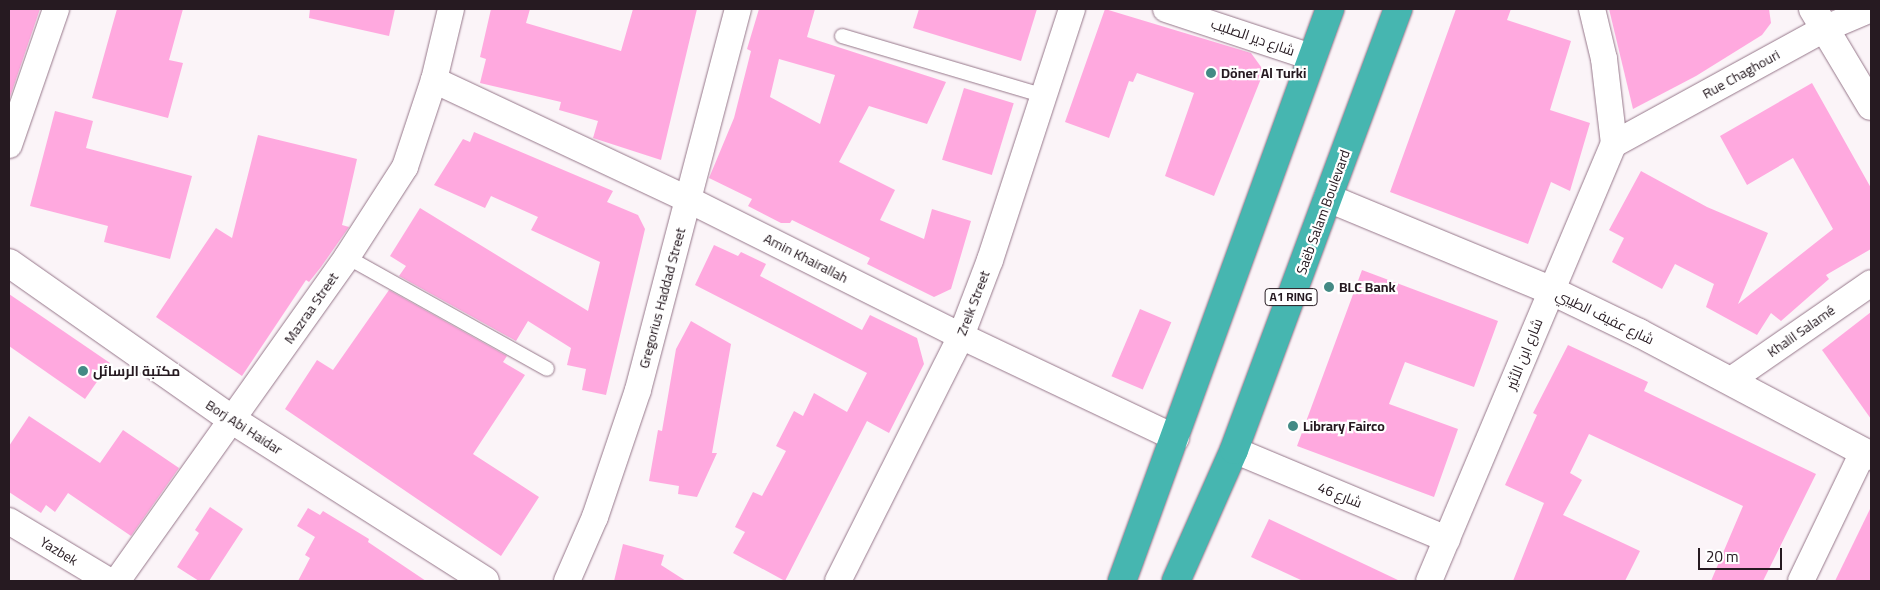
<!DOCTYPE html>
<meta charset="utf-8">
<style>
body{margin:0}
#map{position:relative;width:1880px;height:590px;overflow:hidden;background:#fbf4f8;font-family:Georgia,Cairo,serif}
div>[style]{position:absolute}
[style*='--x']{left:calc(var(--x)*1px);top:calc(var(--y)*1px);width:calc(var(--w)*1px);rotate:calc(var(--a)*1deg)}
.building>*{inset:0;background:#ffa9df;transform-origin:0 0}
.roads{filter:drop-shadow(0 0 1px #96778a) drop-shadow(0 0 1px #96778a)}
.service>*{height:14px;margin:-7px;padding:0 7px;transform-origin:7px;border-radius:7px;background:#fff}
.minor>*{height:26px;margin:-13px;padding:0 13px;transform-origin:13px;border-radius:13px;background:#fff}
.tertiary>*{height:28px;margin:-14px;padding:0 14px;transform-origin:14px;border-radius:14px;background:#fff}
.trunk>*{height:28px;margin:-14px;padding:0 14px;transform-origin:14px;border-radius:14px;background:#46b6b0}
.dots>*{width:14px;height:14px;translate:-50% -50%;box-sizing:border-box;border:2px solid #fff;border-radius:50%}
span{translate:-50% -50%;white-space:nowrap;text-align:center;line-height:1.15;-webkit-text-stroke:4.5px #fff;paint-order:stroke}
.shield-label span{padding:1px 4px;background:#fff;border:1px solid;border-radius:4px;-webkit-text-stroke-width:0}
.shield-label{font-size:12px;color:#261a21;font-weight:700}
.street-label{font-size:14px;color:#261a21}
.poi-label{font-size:14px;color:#261a21;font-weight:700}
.left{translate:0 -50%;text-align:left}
.frame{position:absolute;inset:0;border:10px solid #261a21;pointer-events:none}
.scale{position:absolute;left:1698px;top:548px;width:84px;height:22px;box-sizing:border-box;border:2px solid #261a21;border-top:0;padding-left:6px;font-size:15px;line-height:18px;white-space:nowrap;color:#261a21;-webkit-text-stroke:4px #fff;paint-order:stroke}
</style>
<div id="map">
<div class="building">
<div style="clip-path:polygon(9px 9px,40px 9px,9px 100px)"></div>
<div style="clip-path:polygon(117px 9px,183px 9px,169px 60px,183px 63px,168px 118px,92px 98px)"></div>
<div style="clip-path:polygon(310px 9px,395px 9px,389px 36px,309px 18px)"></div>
<div style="clip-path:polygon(491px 9px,530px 9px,526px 23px,621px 51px,633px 9px,697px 9px,661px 160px,593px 138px,598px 121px,559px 110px,561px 102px,480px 83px,486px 59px,480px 57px)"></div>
<div style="clip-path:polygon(evenodd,759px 9px,815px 9px,807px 37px,946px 82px,927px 124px,869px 106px,839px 162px,895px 190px,880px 220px,924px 239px,932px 209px,971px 221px,951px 289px,934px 297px,867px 264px,870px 258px,792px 220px,790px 223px,781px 223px,748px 206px,752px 199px,709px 178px,734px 118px,751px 51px,747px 49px,759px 9px,779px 59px,835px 75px,820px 124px,770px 97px,779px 59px)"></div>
<div style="clip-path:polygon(919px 9px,1037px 9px,1021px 61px,913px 28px)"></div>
<div style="clip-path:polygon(1105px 9px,1251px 53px,1264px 71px,1214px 196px,1165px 176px,1194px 93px,1137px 73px,1133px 82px,1129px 81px,1109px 138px,1065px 122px)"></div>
<div style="clip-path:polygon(1456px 9px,1511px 9px,1507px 20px,1571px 41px,1550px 110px,1590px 123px,1570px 191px,1551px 182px,1528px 244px,1390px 192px)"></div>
<div style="clip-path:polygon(1609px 9px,1769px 9px,1771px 23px,1762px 35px,1696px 76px,1633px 109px)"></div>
<div style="clip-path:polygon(1812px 83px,1871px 188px,1871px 249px,1826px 275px,1829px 279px,1781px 321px,1771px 313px,1757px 335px,1706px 307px,1714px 284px,1675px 264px,1662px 289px,1612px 262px,1624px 238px,1609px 230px,1641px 171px,1707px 207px,1768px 233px,1738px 304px,1833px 229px,1793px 158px,1747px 185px,1720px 136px)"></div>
<div style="left:964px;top:88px;width:52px;height:75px;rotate:17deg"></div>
<div style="clip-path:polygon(55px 111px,93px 121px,86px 148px,192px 176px,170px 259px,104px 242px,108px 226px,30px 206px)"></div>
<div style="clip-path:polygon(474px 132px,613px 191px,607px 202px,638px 215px,645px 229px,606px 395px,582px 390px,586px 369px,567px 365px,571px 348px,528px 321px,516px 341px,399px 276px,406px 266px,390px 256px,420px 208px,588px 311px,600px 262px,531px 230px,538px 217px,491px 196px,485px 208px,434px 185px,463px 139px,470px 142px)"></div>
<div style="clip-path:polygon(258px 135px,357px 159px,342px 225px,349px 227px,321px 267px,309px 282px,306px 280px,242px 376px,156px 317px,216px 228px,232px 238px)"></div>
<div style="clip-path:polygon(714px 245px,738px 256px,741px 252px,766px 264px,760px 276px,862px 330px,870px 315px,917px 338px,924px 364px,889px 433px,867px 421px,785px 581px,733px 553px,745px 532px,735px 527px,753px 492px,762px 496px,786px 451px,776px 446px,794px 411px,803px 416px,814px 393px,847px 412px,867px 373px,695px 285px)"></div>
<div style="clip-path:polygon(1362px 270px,1498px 321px,1474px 387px,1405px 362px,1389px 404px,1458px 429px,1434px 497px,1297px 446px)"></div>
<div style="clip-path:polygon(389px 290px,507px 356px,503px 362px,525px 375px,473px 454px,539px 497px,501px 556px,285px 409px,317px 360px,333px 370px)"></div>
<div style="clip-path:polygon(9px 294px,110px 363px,85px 399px,9px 346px)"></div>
<div style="left:1140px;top:309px;width:34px;height:73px;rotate:23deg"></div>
<div style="clip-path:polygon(1871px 312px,1871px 419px,1822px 350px)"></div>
<div style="clip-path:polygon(691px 321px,731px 344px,712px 453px,717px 453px,697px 497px,678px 494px,679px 486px,649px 481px,658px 430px,662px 431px,676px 349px)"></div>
<div style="clip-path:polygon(1568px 345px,1648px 382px,1644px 391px,1816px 474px,1763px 581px,1711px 581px,1743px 506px,1589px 434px,1570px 473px,1582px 480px,1563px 515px,1640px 551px,1625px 581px,1513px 581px,1544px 503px,1505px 485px,1537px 415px,1533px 413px)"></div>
<div style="clip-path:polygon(29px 416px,100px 463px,123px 430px,179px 468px,131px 536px,68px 493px,55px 512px,46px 505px,41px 513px,9px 492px,9px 446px)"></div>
<div style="clip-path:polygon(210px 507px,243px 529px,209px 581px,199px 581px,177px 567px,199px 533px,195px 530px)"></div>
<div style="clip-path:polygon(1871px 507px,1871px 581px,1835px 581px)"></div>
<div style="clip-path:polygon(308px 508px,320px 515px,323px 511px,369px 539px,368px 542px,426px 581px,298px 581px,310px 558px,305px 555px,315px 537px,297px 526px)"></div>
<div style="clip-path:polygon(1269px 519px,1400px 581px,1303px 581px,1251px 557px)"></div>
<div style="clip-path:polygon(623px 544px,664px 555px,661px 565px,686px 581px,614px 581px)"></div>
</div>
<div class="roads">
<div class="service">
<div style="--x:842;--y:36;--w:208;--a:16.5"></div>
<div style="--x:347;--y:257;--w:229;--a:29.2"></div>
</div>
<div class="minor">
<div style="--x:1166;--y:9;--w:153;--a:18.3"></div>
<div style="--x:434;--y:80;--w:282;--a:25.2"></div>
<div style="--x:689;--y:200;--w:304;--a:26.6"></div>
<div style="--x:961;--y:336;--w:238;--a:25.4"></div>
<div style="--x:1614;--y:144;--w:239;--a:-28.7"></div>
<div style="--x:1824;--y:29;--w:51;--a:-23.1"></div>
<div style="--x:9;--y:145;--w:144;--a:-70.9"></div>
<div style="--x:1731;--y:380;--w:170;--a:-34.7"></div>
<div style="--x:1234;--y:450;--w:231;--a:22.7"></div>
<div style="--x:9;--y:521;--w:117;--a:31"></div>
<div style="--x:117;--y:581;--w:397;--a:-54.6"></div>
<div style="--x:347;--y:257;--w:107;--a:-57.2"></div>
<div style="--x:405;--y:167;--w:92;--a:-71.6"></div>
<div style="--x:434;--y:80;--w:73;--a:-76.5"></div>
<div style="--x:567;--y:581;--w:70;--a:-66.4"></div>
<div style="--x:595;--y:517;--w:134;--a:-71.3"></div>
<div style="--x:638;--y:390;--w:394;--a:-75.3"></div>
<div style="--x:838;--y:581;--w:274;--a:-63.3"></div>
<div style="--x:961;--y:336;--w:81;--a:-69.1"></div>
<div style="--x:990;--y:260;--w:264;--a:-71.9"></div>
<div style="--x:1429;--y:581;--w:475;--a:-67.1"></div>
<div style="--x:1614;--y:144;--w:86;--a:-96.7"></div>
<div style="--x:1604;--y:59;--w:51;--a:-103.5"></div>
<div style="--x:1801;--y:581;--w:143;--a:-64.3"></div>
</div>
<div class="tertiary">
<div style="--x:1813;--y:9;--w:113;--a:59.1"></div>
<div style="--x:1328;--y:198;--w:240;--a:22.5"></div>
<div style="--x:1550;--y:290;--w:99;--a:25.8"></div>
<div style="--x:1639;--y:333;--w:263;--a:27.9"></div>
<div style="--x:9;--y:263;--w:271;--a:35.1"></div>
<div style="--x:231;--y:419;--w:301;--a:32.5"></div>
</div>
<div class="trunk">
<div style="--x:1122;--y:581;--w:609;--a:-70.02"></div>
<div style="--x:1176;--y:581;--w:143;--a:-66.1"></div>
<div style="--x:1234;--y:450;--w:471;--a:-69.6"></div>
</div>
</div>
<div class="dots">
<div style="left:1211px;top:73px;background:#438a85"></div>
<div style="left:1329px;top:287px;background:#438a85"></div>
<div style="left:83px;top:371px;background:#438a85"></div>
<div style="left:1293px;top:426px;background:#438a85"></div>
</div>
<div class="shield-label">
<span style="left:1291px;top:297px">A1 RING</span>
</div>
<div class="street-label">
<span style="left:1253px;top:37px;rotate:19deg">شارع دير الصليب</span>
<span style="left:1741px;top:74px;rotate:-29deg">Rue Chaghouri</span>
<span style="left:1323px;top:212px;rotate:-70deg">Saëb Salam Boulevard</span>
<span style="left:806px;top:258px;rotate:27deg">Amin Khairallah</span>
<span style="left:662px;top:298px;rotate:-75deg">Gregorius Haddad Street</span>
<span style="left:973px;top:303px;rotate:-69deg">Zreik Street</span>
<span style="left:311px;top:308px;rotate:-55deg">Mazraa Street</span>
<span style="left:1605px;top:317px;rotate:26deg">شارع عفيف الطيبي</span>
<span style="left:1801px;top:331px;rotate:-35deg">Khalil Salamé</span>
<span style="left:1524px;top:354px;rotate:-68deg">شارع ابن الأثير</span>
<span style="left:244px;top:427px;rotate:33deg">Borj Abi Haidar</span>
<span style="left:1340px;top:495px;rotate:22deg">شارع 46</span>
<span style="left:59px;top:551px;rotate:31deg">Yazbek</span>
</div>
<div class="poi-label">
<span class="left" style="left:1221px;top:73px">Döner Al Turki</span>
<span class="left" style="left:1339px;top:287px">BLC Bank</span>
<span class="left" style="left:93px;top:371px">مكتبة الرسائل</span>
<span class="left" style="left:1303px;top:426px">Library Fairco</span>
</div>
<div class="frame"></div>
<div class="scale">20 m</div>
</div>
